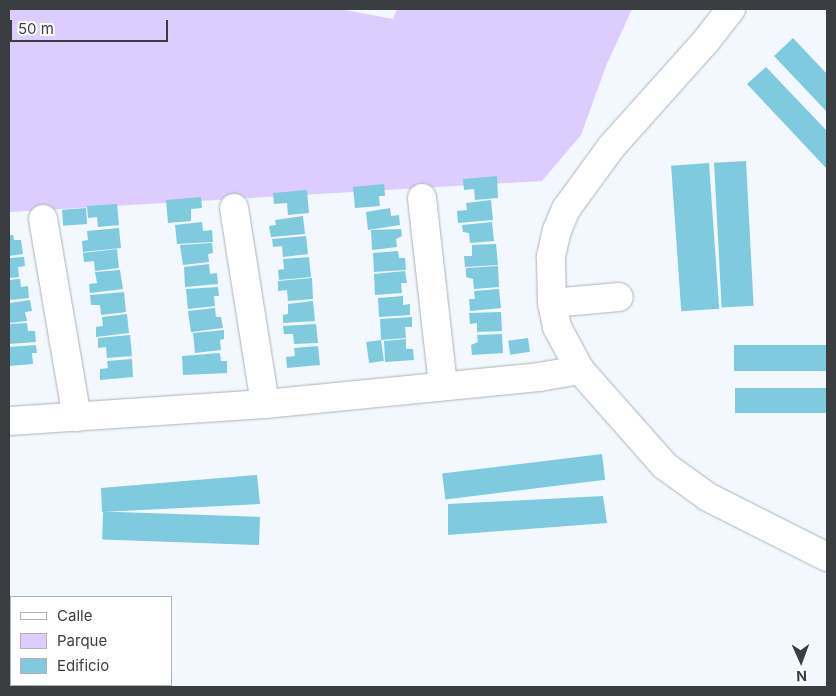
<!DOCTYPE html>
<style>
body{margin:0}
#map{position:relative;width:836px;height:696px;overflow:hidden;background:#f2f8fd;font-family:Inter,sans-serif}
div>[style]{position:absolute}
[style*='--x']{left:calc(var(--x)*1px);top:calc(var(--y)*1px);width:calc(var(--w)*1px);rotate:calc(var(--a)*1deg)}
.green>*{inset:0;background:#ddccfe}
.building>*{inset:0;background:#7fcade;transform-origin:0 0}
.roads{filter:drop-shadow(0 0 1px #aab3bb) drop-shadow(0 0 1px #aab3bb)}
.minor>*{height:28px;margin:-14px;padding:0 14px;transform-origin:14px;border-radius:14px;background:#fff}
span{translate:-50% -50%;white-space:nowrap;text-align:center;line-height:1.15;-webkit-text-stroke:4px #fff;paint-order:stroke}
.frame{position:absolute;inset:0;border:10px solid #3a3e41;pointer-events:none}
.legend{position:absolute;left:10px;top:596px;width:162px;height:90px;box-sizing:border-box;background:#fff;border:1px solid #b0b2b3;margin:0;padding:6px 9px;list-style:none;font-size:15px;color:#3a3e41}
.legend li{display:flex;align-items:center;gap:10px;height:25px}
.legend b{width:25px;border:1px solid #b0b2b3}
.north{position:absolute;left:776px;top:636px;width:50px;height:50px;-webkit-text-stroke:4px #fff;paint-order:stroke;rotate:178deg;font-size:14px;font-weight:700;line-height:20px;text-align:center;color:#3a3e41}
.north::after{content:'';display:block;margin:auto;width:18px;height:22px;background:#3a3e41;clip-path:polygon(50% 0,100% 100%,50% 72%,0 100%)}
.scale{position:absolute;left:10px;top:20px;width:158px;height:22px;box-sizing:border-box;border:2px solid #3a3e41;border-top:0;padding-left:6px;font-size:15px;line-height:18px;white-space:nowrap;color:#3a3e41;-webkit-text-stroke:4px #fff;paint-order:stroke}
</style>
<div id="map">
<div class="green">
<div style="clip-path:polygon(9px 9px,340px 9px,393px 19px,397px 9px,632px 9px,606px 66px,581px 135px,542px 181px,9px 212px)"></div>
</div>
<div class="building">
<div style="clip-path:polygon(793px 38px,827px 74px,827px 112px,774px 56px)"></div>
<div style="clip-path:polygon(766px 67px,827px 131px,827px 169px,747px 84px)"></div>
<div style="left:746px;top:161px;width:145px;height:32px;rotate:87deg"></div>
<div style="left:709px;top:163px;width:146px;height:38px;rotate:86deg"></div>
<div style="clip-path:polygon(497px 176px,498px 198px,475px 200px,474px 189px,464px 190px,463px 179px)"></div>
<div style="clip-path:polygon(384px 184px,385px 196px,379px 196px,380px 206px,355px 208px,353px 187px)"></div>
<div style="clip-path:polygon(307px 190px,309px 213px,288px 215px,287px 203px,274px 204px,273px 193px)"></div>
<div style="clip-path:polygon(201px 197px,202px 208px,191px 209px,191px 221px,168px 223px,166px 200px)"></div>
<div style="clip-path:polygon(491px 200px,493px 220px,458px 223px,457px 211px,467px 210px,466px 203px)"></div>
<div style="clip-path:polygon(117px 204px,119px 225px,98px 227px,97px 217px,88px 218px,87px 206px)"></div>
<div style="left:86px;top:208px;width:16px;height:24px;rotate:86deg"></div>
<div style="clip-path:polygon(390px 208px,391px 216px,399px 215px,400px 225px,368px 230px,366px 212px)"></div>
<div style="clip-path:polygon(303px 216px,305px 234px,271px 237px,269px 226px,276px 225px,275px 220px)"></div>
<div style="clip-path:polygon(202px 222px,203px 231px,212px 230px,213px 242px,177px 244px,175px 225px)"></div>
<div style="clip-path:polygon(492px 222px,494px 241px,470px 243px,469px 233px,463px 232px,462px 225px)"></div>
<div style="clip-path:polygon(119px 228px,121px 248px,83px 252px,82px 241px,88px 240px,87px 231px)"></div>
<div style="clip-path:polygon(401px 229px,402px 236px,396px 239px,397px 247px,372px 250px,371px 230px)"></div>
<div style="clip-path:polygon(9px 235px,13px 235px,14px 240px,21px 240px,23px 254px,9px 256px)"></div>
<div style="clip-path:polygon(306px 236px,308px 254px,283px 257px,282px 246px,273px 247px,272px 239px)"></div>
<div style="clip-path:polygon(212px 243px,213px 253px,208px 254px,209px 262px,183px 265px,180px 245px)"></div>
<div style="clip-path:polygon(496px 244px,498px 265px,465px 267px,464px 256px,472px 256px,472px 245px)"></div>
<div style="clip-path:polygon(117px 249px,119px 268px,95px 271px,94px 261px,84px 262px,83px 253px)"></div>
<div style="clip-path:polygon(398px 251px,399px 258px,405px 258px,406px 270px,374px 272px,373px 253px)"></div>
<div style="clip-path:polygon(24px 257px,25px 266px,18px 267px,19px 277px,9px 278px,9px 258px)"></div>
<div style="clip-path:polygon(309px 257px,311px 277px,279px 280px,278px 270px,284px 269px,283px 259px)"></div>
<div style="clip-path:polygon(209px 264px,210px 274px,217px 273px,218px 284px,185px 287px,184px 267px)"></div>
<div style="clip-path:polygon(498px 266px,499px 287px,474px 289px,473px 279px,466px 277px,466px 268px)"></div>
<div style="clip-path:polygon(120px 270px,123px 289px,90px 293px,89px 284px,97px 283px,95px 272px)"></div>
<div style="clip-path:polygon(405px 271px,407px 283px,401px 283px,402px 293px,375px 295px,374px 274px)"></div>
<div style="clip-path:polygon(312px 278px,313px 299px,288px 301px,287px 290px,278px 291px,278px 281px)"></div>
<div style="clip-path:polygon(20px 279px,21px 287px,28px 286px,29px 298px,9px 300px,9px 280px)"></div>
<div style="clip-path:polygon(218px 287px,219px 296px,214px 296px,215px 306px,188px 309px,186px 289px)"></div>
<div style="clip-path:polygon(499px 289px,501px 308px,470px 311px,469px 299px,475px 299px,474px 291px)"></div>
<div style="clip-path:polygon(124px 292px,126px 312px,101px 315px,100px 305px,91px 305px,90px 295px)"></div>
<div style="clip-path:polygon(403px 296px,403px 305px,410px 304px,410px 315px,379px 317px,378px 298px)"></div>
<div style="clip-path:polygon(30px 300px,32px 311px,25px 312px,27px 321px,9px 323px,9px 303px)"></div>
<div style="clip-path:polygon(313px 301px,315px 321px,283px 323px,283px 315px,288px 314px,288px 304px)"></div>
<div style="clip-path:polygon(215px 308px,216px 317px,221px 317px,223px 328px,191px 332px,188px 311px)"></div>
<div style="clip-path:polygon(501px 312px,502px 331px,477px 332px,477px 323px,470px 324px,469px 313px)"></div>
<div style="clip-path:polygon(127px 314px,129px 333px,96px 337px,96px 327px,103px 326px,102px 317px)"></div>
<div style="clip-path:polygon(412px 317px,412px 327px,405px 327px,406px 338px,381px 340px,380px 319px)"></div>
<div style="clip-path:polygon(27px 323px,28px 331px,35px 331px,36px 342px,9px 344px,9px 324px)"></div>
<div style="clip-path:polygon(316px 324px,318px 343px,294px 344px,293px 334px,284px 334px,283px 326px)"></div>
<div style="clip-path:polygon(224px 330px,224px 339px,220px 340px,221px 350px,195px 353px,193px 333px)"></div>
<div style="clip-path:polygon(502px 334px,503px 353px,472px 355px,471px 345px,478px 342px,477px 335px)"></div>
<div style="clip-path:polygon(130px 335px,132px 356px,107px 358px,106px 347px,98px 348px,98px 338px)"></div>
<div style="left:528px;top:338px;width:14px;height:20px;rotate:82deg"></div>
<div style="clip-path:polygon(406px 339px,406px 349px,413px 349px,414px 360px,385px 362px,384px 341px)"></div>
<div style="left:381px;top:340px;width:21px;height:15px;rotate:82deg"></div>
<div style="clip-path:polygon(36px 345px,37px 353px,32px 353px,33px 364px,9px 366px,9px 347px)"></div>
<div style="left:827px;top:345px;width:26px;height:93px;rotate:90deg"></div>
<div style="clip-path:polygon(318px 346px,320px 365px,287px 368px,286px 357px,295px 356px,294px 348px)"></div>
<div style="clip-path:polygon(220px 353px,221px 361px,227px 361px,227px 373px,183px 375px,182px 356px)"></div>
<div style="clip-path:polygon(132px 359px,133px 377px,100px 380px,100px 369px,108px 368px,107px 361px)"></div>
<div style="left:827px;top:388px;width:25px;height:92px;rotate:90deg"></div>
<div style="left:602px;top:454px;width:26px;height:161px;rotate:83deg"></div>
<div style="clip-path:polygon(257px 475px,260px 504px,102px 512px,101px 488px)"></div>
<div style="clip-path:polygon(603px 496px,607px 523px,448px 535px,448px 504px)"></div>
<div style="left:260px;top:517px;width:28px;height:157px;rotate:92deg"></div>
</div>
<div class="roads">
<div class="minor">
<div style="--x:731;--y:9;--w:41;--a:128"></div>
<div style="--x:706;--y:41;--w:141;--a:131.8"></div>
<div style="--x:612;--y:146;--w:78;--a:126.1"></div>
<div style="--x:566;--y:209;--w:23;--a:113"></div>
<div style="--x:557;--y:230;--w:28;--a:103"></div>
<div style="--x:551;--y:257;--w:46;--a:88.8"></div>
<div style="--x:552;--y:303;--w:25;--a:78"></div>
<div style="--x:557;--y:327;--w:49;--a:61.9"></div>
<div style="--x:580;--y:370;--w:128;--a:48.5"></div>
<div style="--x:665;--y:466;--w:53;--a:35.8"></div>
<div style="--x:708;--y:497;--w:133;--a:26.8"></div>
<div style="--x:422;--y:198;--w:189;--a:83.6"></div>
<div style="--x:234;--y:208;--w:198;--a:81"></div>
<div style="--x:43;--y:219;--w:201;--a:80.3"></div>
<div style="--x:552;--y:303;--w:67;--a:-5.1"></div>
<div style="--x:9;--y:421;--w:257;--a:-3.8"></div>
<div style="--x:265;--y:404;--w:275;--a:-5.6"></div>
<div style="--x:539;--y:377;--w:42;--a:-9.7"></div>
</div>
</div>
<div class="frame"></div>
<ul class="legend">
<li><b style="height:6px;background:#fff"></b>Calle</li>
<li><b style="height:14px;background:#ddccfe"></b>Parque</li>
<li><b style="height:14px;background:#7fcade"></b>Edificio</li>
</ul>
<div class="north">N</div>
<div class="scale">50 m</div>
</div>
